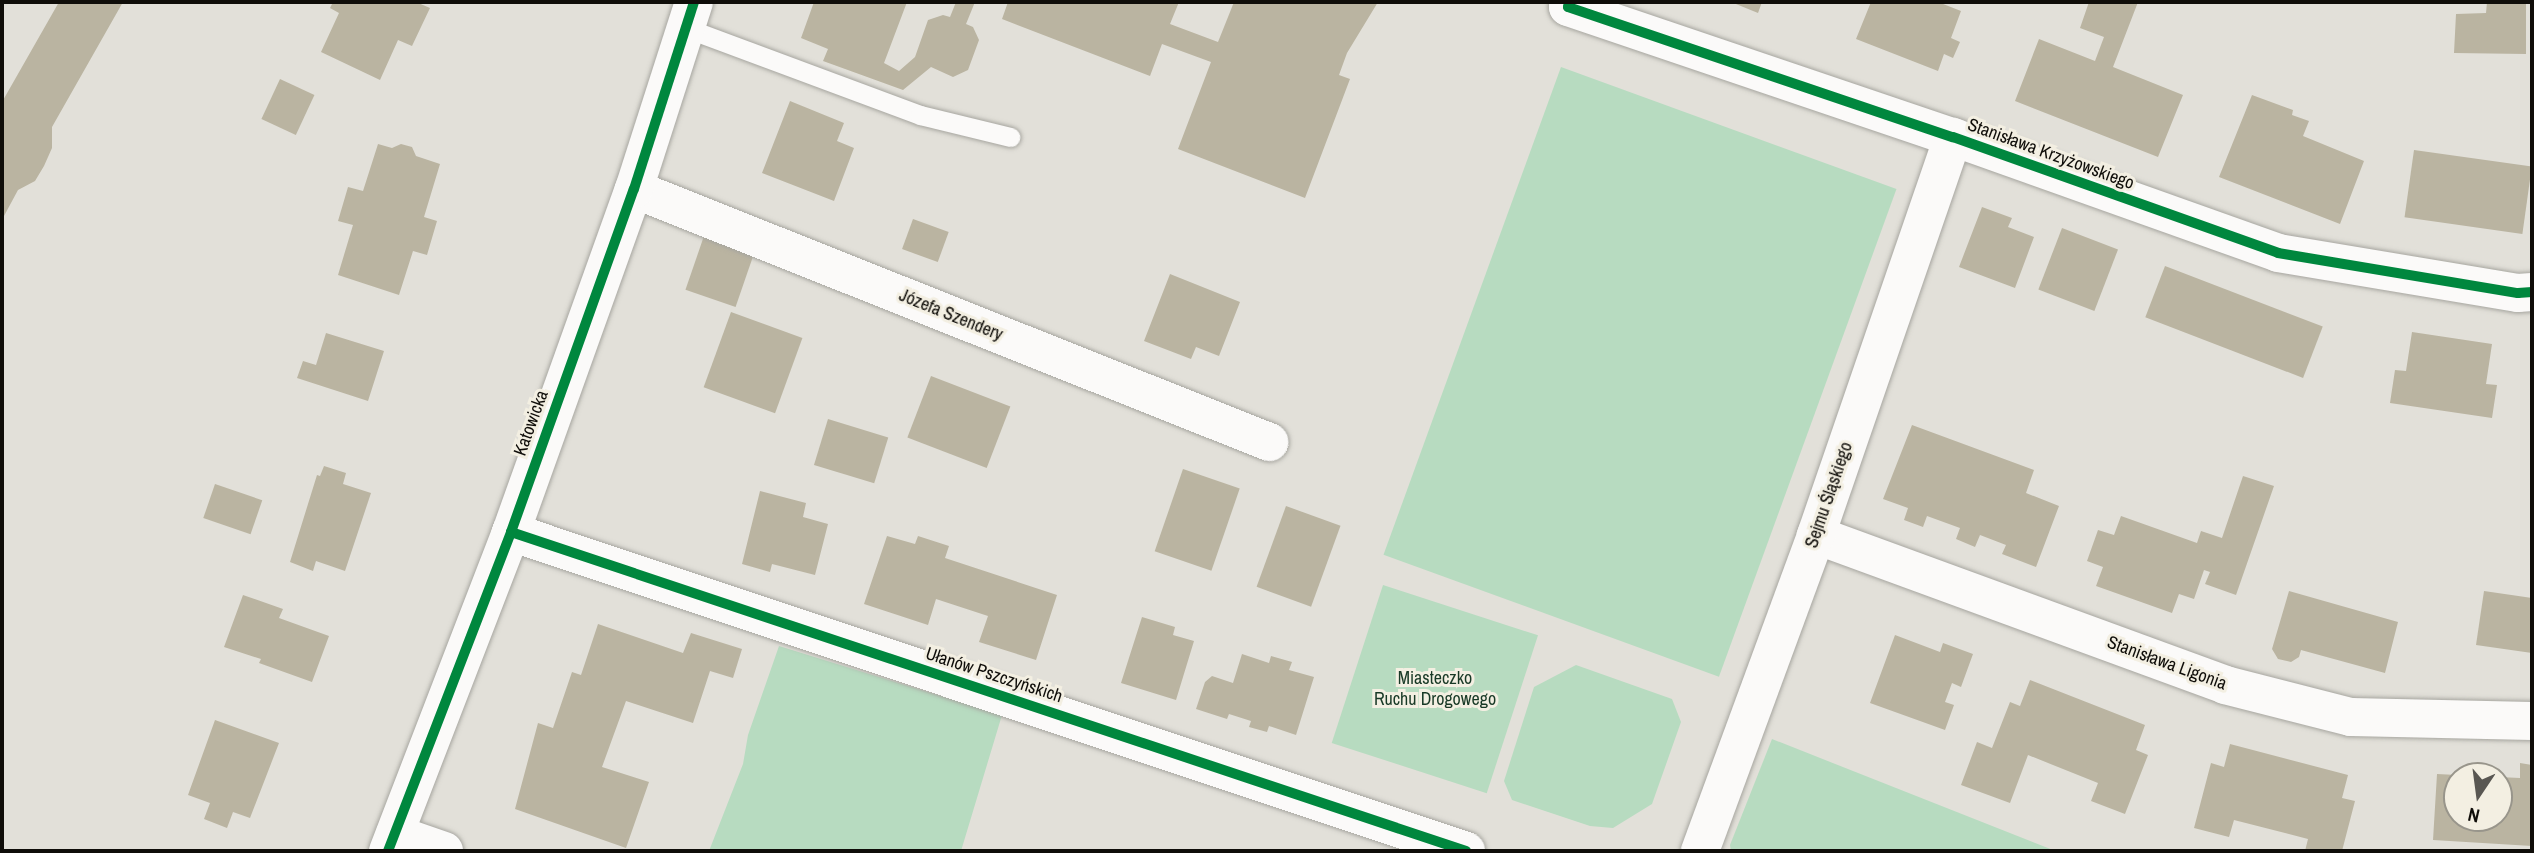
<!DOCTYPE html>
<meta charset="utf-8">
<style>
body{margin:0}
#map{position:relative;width:2534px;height:853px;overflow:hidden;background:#e2e0d9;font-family:"Archivo Narrow",sans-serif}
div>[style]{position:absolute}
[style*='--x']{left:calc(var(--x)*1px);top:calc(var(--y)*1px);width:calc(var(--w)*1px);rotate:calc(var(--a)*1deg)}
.green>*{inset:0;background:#b7dbc0;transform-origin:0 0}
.building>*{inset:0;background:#bab4a1;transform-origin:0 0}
.roads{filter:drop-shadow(0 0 2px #a7a6a0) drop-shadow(0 0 2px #a7a6a0)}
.service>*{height:19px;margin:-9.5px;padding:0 9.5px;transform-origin:9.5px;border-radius:9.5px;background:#fbfaf9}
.minor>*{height:38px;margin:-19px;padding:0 19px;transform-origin:19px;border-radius:19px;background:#fbfaf9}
.tertiary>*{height:38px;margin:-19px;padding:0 19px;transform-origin:19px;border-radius:19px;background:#fbfaf9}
.cycleway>*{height:10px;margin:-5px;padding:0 5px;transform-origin:5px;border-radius:5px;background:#00873e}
span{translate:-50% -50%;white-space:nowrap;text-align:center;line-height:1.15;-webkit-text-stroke:6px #f3efe2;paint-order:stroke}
.street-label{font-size:18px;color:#0f0d09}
.park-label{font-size:18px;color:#183926}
.frame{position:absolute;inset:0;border:4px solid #0f0d09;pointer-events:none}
.north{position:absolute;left:2443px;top:762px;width:70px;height:70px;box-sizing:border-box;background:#f3efe2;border:2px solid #98958b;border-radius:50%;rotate:193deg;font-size:19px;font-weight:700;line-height:28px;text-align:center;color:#0f0d09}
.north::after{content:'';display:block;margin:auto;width:24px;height:32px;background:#595752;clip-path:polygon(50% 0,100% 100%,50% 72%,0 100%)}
</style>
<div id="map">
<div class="green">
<div style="left:1561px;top:67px;width:357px;height:519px;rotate:20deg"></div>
<div style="left:1383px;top:585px;width:163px;height:166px;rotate:18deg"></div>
<div style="clip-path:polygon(779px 646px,1002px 715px,961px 851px,709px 851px,743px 764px,748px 735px)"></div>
<div style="clip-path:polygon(1576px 665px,1672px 699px,1681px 722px,1652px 804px,1613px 828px,1590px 826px,1512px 800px,1504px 781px,1534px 687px)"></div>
<div style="clip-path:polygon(1772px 739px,2053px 850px,2053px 851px,1731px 851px,1730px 845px)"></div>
</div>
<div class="building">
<div style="clip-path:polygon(59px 2px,123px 2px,52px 127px,52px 148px,44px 166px,35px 181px,18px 190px,4px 216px,2px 102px)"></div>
<div style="clip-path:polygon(333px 2px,416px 2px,430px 8px,412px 46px,398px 40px,380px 80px,321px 52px,339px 13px,330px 8px)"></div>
<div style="clip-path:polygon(814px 2px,907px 2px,884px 63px,899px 71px,915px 57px,928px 20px,943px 15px,950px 17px,956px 2px,975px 2px,966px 24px,973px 27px,979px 40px,968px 70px,953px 77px,931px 67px,903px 90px,823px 61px,828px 49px,801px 38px)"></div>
<div style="clip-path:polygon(1008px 2px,1179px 2px,1170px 24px,1218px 42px,1234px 2px,1378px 2px,1347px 53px,1339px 75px,1350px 79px,1305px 198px,1178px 149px,1211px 62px,1162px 44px,1150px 76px,1002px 19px)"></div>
<div style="clip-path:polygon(1731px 2px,1762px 2px,1758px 13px)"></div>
<div style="clip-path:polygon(1871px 2px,1938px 2px,1961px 11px,1951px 38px,1960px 42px,1953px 58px,1944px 54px,1938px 71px,1856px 39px)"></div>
<div style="clip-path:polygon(2089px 2px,2138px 2px,2113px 67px,2183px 95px,2158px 157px,2015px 101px,2039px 39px,2095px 61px,2104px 37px,2080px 28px)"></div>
<div style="clip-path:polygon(2487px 2px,2526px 2px,2526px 54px,2454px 53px,2456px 14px,2486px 13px)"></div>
<div style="left:280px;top:79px;width:38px;height:44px;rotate:25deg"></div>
<div style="clip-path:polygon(2252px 95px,2293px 110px,2292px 115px,2309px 121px,2303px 136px,2364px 161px,2340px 224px,2219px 177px)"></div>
<div style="clip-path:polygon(790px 101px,844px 123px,837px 141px,854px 148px,834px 201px,762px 173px)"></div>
<div style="clip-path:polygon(378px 144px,392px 148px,401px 144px,412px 147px,416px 156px,440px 164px,424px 217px,437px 221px,427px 255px,413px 251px,399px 295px,338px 275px,353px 225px,338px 221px,348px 187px,363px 191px)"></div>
<div style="left:2414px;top:150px;width:119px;height:68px;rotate:8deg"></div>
<div style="clip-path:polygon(1982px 207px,2012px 218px,2008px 227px,2034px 237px,2015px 288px,1959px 267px)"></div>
<div style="left:913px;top:219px;width:38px;height:32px;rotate:20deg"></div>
<div style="left:2062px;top:228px;width:60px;height:66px;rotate:21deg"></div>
<div style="left:705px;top:233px;width:53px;height:60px;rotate:19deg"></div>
<div style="left:2165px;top:266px;width:169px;height:55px;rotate:21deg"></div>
<div style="clip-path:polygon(1170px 274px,1240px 302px,1219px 356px,1196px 347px,1191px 359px,1144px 341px)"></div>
<div style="left:731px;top:312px;width:76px;height:80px;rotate:20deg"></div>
<div style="clip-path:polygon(2412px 332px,2492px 344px,2486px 384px,2497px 385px,2492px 418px,2390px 403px,2395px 370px,2406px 371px)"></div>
<div style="clip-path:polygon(326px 333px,384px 351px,368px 401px,297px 378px,303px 361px,316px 365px)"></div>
<div style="left:931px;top:376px;width:85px;height:66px;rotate:21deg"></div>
<div style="left:828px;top:419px;width:63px;height:48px;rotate:17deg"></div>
<div style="clip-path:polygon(1912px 425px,2034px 470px,2026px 493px,2059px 506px,2036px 567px,2002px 554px,2006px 545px,1980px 535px,1975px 547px,1956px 539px,1960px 528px,1927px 516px,1923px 527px,1904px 520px,1908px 508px,1883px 499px)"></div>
<div style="clip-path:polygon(324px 466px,346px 473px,343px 484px,371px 493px,345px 571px,316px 561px,313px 571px,290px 562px,317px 475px,320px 476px)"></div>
<div style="left:1183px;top:469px;width:60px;height:87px;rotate:19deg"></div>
<div style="clip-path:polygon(2243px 476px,2274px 486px,2236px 595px,2205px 584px,2210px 572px,2204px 570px,2194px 599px,2179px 594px,2172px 613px,2096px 586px,2103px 567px,2087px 561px,2098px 530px,2114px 535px,2121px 516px,2197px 543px,2201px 531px,2222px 538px)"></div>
<div style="left:215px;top:484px;width:50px;height:36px;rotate:19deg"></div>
<div style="clip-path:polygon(760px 491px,806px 503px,803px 517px,828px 524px,815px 575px,772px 564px,770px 572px,742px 564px)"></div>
<div style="left:1286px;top:506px;width:58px;height:86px;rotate:20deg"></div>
<div style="clip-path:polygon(887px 536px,915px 544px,918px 536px,949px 546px,945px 558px,1057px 595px,1036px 660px,979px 642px,988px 616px,936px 599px,928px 625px,864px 604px)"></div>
<div style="clip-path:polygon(2289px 591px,2398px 622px,2385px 673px,2301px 650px,2299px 657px,2291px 662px,2278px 659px,2272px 649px)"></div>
<div style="clip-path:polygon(2484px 591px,2532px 598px,2532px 653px,2476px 645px)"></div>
<div style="clip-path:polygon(243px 595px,283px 609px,279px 618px,329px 636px,312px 682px,259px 663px,261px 659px,224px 647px)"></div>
<div style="clip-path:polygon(1142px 617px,1175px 627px,1173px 635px,1194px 641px,1176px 700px,1121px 683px)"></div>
<div style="clip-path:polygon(598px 624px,683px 653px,691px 633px,742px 649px,733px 678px,710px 671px,693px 723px,626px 701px,602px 767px,649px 782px,626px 848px,515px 809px,538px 723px,553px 728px,572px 672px,581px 675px)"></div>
<div style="clip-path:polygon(1895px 635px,1940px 652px,1943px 643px,1973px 654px,1961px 687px,1952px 683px,1945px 702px,1954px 705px,1945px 730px,1870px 703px)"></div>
<div style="clip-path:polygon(1242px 654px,1269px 663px,1271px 656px,1292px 662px,1289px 670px,1314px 677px,1296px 735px,1269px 726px,1267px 732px,1249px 727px,1251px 721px,1229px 714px,1227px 719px,1196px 709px,1205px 682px,1212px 676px,1233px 683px)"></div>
<div style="clip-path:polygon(2030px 680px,2145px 725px,2136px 750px,2148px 755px,2125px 814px,2091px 801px,2098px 783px,2028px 755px,2010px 803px,1961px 785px,1977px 742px,1992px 748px,2010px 702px,2020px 706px)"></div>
<div style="clip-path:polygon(215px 720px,279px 743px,250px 818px,233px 812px,227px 828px,204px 819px,210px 803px,188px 795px)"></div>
<div style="clip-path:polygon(2230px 744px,2348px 775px,2342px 798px,2355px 801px,2342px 851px,2305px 851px,2308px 839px,2234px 820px,2229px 837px,2194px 828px,2211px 763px,2224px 767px)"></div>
<div style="clip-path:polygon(2520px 763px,2532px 765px,2532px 846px,2433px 840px,2437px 774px,2457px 775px,2457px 818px,2499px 818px,2499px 777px,2520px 778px)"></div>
</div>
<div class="roads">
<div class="service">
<div style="--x:686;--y:28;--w:250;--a:20.4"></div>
<div style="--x:920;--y:115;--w:93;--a:13.7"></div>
</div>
<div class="minor">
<div style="--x:1569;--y:2;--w:5;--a:101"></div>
<div style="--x:1568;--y:7;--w:406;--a:18.7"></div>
<div style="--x:1953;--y:137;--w:345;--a:19.6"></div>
<div style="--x:2278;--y:253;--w:243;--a:9.5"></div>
<div style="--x:2518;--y:293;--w:14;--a:-4"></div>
<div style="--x:634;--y:189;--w:684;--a:21.72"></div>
<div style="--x:511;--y:532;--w:1007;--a:18.47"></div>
<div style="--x:1816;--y:535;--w:436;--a:20.1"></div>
<div style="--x:2225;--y:685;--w:130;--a:14.3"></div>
<div style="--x:2351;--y:717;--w:181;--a:1.3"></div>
<div style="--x:395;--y:834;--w:52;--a:19.1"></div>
<div style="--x:1700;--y:851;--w:337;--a:-69.8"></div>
<div style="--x:1816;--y:535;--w:421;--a:-71"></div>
</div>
<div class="tertiary">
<div style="--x:388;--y:851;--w:342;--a:-68.9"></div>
<div style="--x:511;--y:532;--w:364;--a:-70.3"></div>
<div style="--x:634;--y:189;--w:196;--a:-72.2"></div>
</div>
</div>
<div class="cycleway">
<div style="--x:1569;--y:2;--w:5;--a:101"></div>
<div style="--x:1568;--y:7;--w:406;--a:18.7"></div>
<div style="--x:1953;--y:137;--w:345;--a:19.6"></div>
<div style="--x:2278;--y:253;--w:243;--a:9.5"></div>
<div style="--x:2518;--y:293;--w:14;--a:-4"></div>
<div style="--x:511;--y:532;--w:1007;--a:18.47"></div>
<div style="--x:388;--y:851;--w:342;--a:-68.9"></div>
<div style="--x:511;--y:532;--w:364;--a:-70.3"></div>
<div style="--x:634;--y:189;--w:196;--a:-72.2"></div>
</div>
<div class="street-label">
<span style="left:2051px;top:154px;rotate:20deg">Stanisława Krzyżowskiego</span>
<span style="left:951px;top:315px;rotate:22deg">Józefa Szendery</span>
<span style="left:531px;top:423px;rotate:-70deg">Katowicka</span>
<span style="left:1829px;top:495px;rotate:-71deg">Sejmu Śląskiego</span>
<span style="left:2167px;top:663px;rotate:20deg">Stanisława Ligonia</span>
<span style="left:994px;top:675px;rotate:18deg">Ułanów Pszczyńskich</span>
</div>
<div class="park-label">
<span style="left:1435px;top:689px">Miasteczko<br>Ruchu Drogowego</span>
</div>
<div class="frame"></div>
<div class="north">N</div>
</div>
